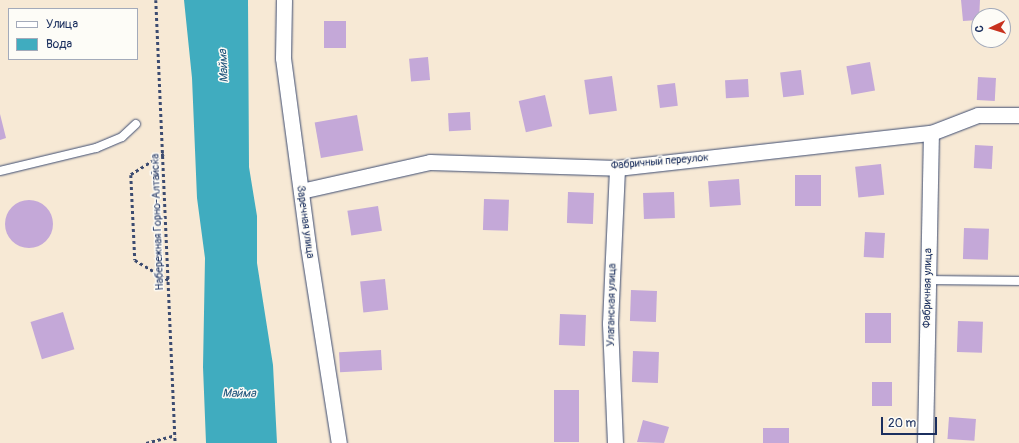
<!DOCTYPE html>
<meta charset="utf-8">
<style>
body{margin:0}
#map{position:relative;width:1019px;height:443px;overflow:hidden;background:#f7e9d5;font-family:Pangolin,sans-serif}
div>[style]{position:absolute}
[style*='--x']{left:calc(var(--x)*1px);top:calc(var(--y)*1px);width:calc(var(--w)*1px);rotate:calc(var(--a)*1deg)}
.water>*{inset:0;background:#40acbf}
.building>*{inset:0;background:#c4a8d8;transform-origin:0 0}
.round{border-radius:50%}
.path>*{height:2.5px;margin-top:-1.25px;transform-origin:0;background:repeating-linear-gradient(90deg,#3c4b70 0 3px,transparent 0 6px)}
.roads{filter:drop-shadow(0 0 1px #3c4b70) drop-shadow(0 0 1px #3c4b70)}
.lane>*{height:8px;margin:-4px;padding:0 4px;transform-origin:4px;border-radius:4px;background:#fff}
.street>*{height:15px;margin:-7.5px;padding:0 7.5px;transform-origin:7.5px;border-radius:7.5px;background:#fff}
span{translate:-50% -50%;white-space:nowrap;text-align:center;line-height:1.15;-webkit-text-stroke:3px #fdfcf7;paint-order:stroke}
.street-label{font-size:11px;color:#1b2f5e}
.water-label{font-size:12px;color:#285b80;font-style:italic}
.legend{position:absolute;left:8px;top:8px;width:130px;height:52px;box-sizing:border-box;background:#fdfcf7;border:1px solid #a3aaba;margin:0;padding:5px 7px;list-style:none;font-size:12px;color:#1b2f5e}
.legend li{display:flex;align-items:center;gap:8px;height:20px}
.legend b{width:20px;border:1px solid #a3aaba}
.north{position:absolute;left:971px;top:8px;width:40px;height:40px;box-sizing:border-box;background:#fdfcf7;border:1px solid #a3aaba;border-radius:50%;rotate:266deg;font-size:11px;font-weight:700;line-height:16px;text-align:center;color:#1b2f5e}
.north::after{content:'';display:block;margin:auto;width:14px;height:18px;background:#c8321e;clip-path:polygon(50% 0,100% 100%,50% 72%,0 100%)}
.scale{position:absolute;left:881px;top:417px;width:56px;height:18px;box-sizing:border-box;border:2px solid #1b2f5e;border-top:0;padding-left:5px;font-size:12px;line-height:14px;white-space:nowrap;color:#1b2f5e;-webkit-text-stroke:3px #fdfcf7;paint-order:stroke}
</style>
<div id="map">
<div class="water">
<div style="clip-path:polygon(184px 0,248px 0,249px 167px,257px 216px,257px 263px,273px 365px,277px 443px,206px 443px,203px 367px,205px 258px,197px 198px,192px 78px)"></div>
</div>
<div class="building">
<div style="clip-path:polygon(961px 0,980px 0,979px 20px,963px 21px)"></div>
<div style="left:324px;top:21px;width:22px;height:27px"></div>
<div style="left:428px;top:57px;width:23px;height:19px;rotate:85deg"></div>
<div style="left:870px;top:62px;width:29px;height:24px;rotate:80deg"></div>
<div style="left:801px;top:70px;width:25px;height:21px;rotate:83deg"></div>
<div style="left:612px;top:76px;width:35px;height:28px;rotate:82deg"></div>
<div style="left:978px;top:77px;width:18px;height:23px;rotate:3deg"></div>
<div style="left:748px;top:79px;width:18px;height:23px;rotate:87deg"></div>
<div style="left:675px;top:83px;width:23px;height:18px;rotate:83deg"></div>
<div style="left:545px;top:95px;width:32px;height:27px;rotate:77deg"></div>
<div style="left:470px;top:112px;width:18px;height:22px;rotate:87deg"></div>
<div style="clip-path:polygon(0 114px,6px 138px,0 140px)"></div>
<div style="left:357px;top:115px;width:36px;height:43px;rotate:80deg"></div>
<div style="left:975px;top:145px;width:18px;height:23px;rotate:3deg"></div>
<div style="left:881px;top:164px;width:31px;height:26px;rotate:84deg"></div>
<div style="left:795px;top:175px;width:26px;height:31px"></div>
<div style="left:739px;top:179px;width:26px;height:31px;rotate:86deg"></div>
<div style="left:568px;top:192px;width:26px;height:31px;rotate:2deg"></div>
<div style="left:674px;top:192px;width:26px;height:31px;rotate:88deg"></div>
<div style="left:484px;top:199px;width:25px;height:31px;rotate:2deg"></div>
<div class="round" style="left:5px;top:200px;width:48px;height:48px"></div>
<div style="left:378px;top:206px;width:25px;height:31px;rotate:81deg"></div>
<div style="left:964px;top:228px;width:25px;height:31px;rotate:2deg"></div>
<div style="left:865px;top:232px;width:20px;height:25px;rotate:3deg"></div>
<div style="left:385px;top:279px;width:31px;height:25px;rotate:84deg"></div>
<div style="left:631px;top:290px;width:26px;height:31px;rotate:2deg"></div>
<div style="left:63px;top:312px;width:39px;height:34px;rotate:73deg"></div>
<div style="left:865px;top:313px;width:26px;height:30px"></div>
<div style="left:560px;top:314px;width:26px;height:31px;rotate:2deg"></div>
<div style="left:958px;top:321px;width:25px;height:31px;rotate:2deg"></div>
<div style="left:381px;top:350px;width:20px;height:42px;rotate:87deg"></div>
<div style="left:633px;top:351px;width:26px;height:31px;rotate:2deg"></div>
<div style="left:872px;top:382px;width:20px;height:24px"></div>
<div style="left:554px;top:390px;width:25px;height:52px"></div>
<div style="left:949px;top:417px;width:27px;height:22px;rotate:4deg"></div>
<div style="clip-path:polygon(643px 420px,669px 427px,664px 443px,637px 442px)"></div>
<div style="left:763px;top:428px;width:26px;height:15px"></div>
</div>
<div class="path">
<div style="--x:156;--y:0;--w:443;--a:87.5"></div>
<div style="--x:164;--y:154;--w:39;--a:148"></div>
<div style="--x:131;--y:175;--w:85;--a:87.3"></div>
<div style="--x:135;--y:260;--w:39;--a:31"></div>
<div style="--x:146;--y:443;--w:30;--a:-15"></div>
</div>
<div class="roads">
<div class="lane">
<div style="--x:0;--y:171;--w:99;--a:-13.5"></div>
<div style="--x:96;--y:148;--w:28;--a:-23"></div>
<div style="--x:122;--y:137;--w:19;--a:-43"></div>
<div style="--x:928;--y:280;--w:91;--a:0.6"></div>
</div>
<div class="street">
<div style="--x:284;--y:0;--w:58;--a:91"></div>
<div style="--x:283;--y:58;--w:190;--a:82.4"></div>
<div style="--x:308;--y:246;--w:199;--a:81.1"></div>
<div style="--x:301;--y:191;--w:132;--a:-12.7"></div>
<div style="--x:430;--y:162;--w:187;--a:1.8"></div>
<div style="--x:617;--y:168;--w:316;--a:-6.4"></div>
<div style="--x:931;--y:133;--w:50;--a:-21"></div>
<div style="--x:978;--y:115;--w:41;--a:0"></div>
<div style="--x:615;--y:443;--w:120;--a:-92.4"></div>
<div style="--x:610;--y:323;--w:155;--a:-87.4"></div>
<div style="--x:925;--y:443;--w:310;--a:-88.9"></div>
</div>
</div>
<div class="street-label">
<span style="left:660px;top:162px;rotate:-5deg">Фабричный переулок</span>
<span style="left:158px;top:222px;rotate:-92deg">Набережная Горно-Алтайска</span>
<span style="left:305px;top:222px;rotate:82deg">Заречная улица</span>
<span style="left:928px;top:288px;rotate:-89deg">Фабричная улица</span>
<span style="left:612px;top:305px;rotate:-89deg">Улаганская улица</span>
</div>
<div class="water-label">
<span style="left:224px;top:66px;rotate:-93deg">Майма</span>
<span style="left:239px;top:394px">Майма</span>
</div>
<ul class="legend">
<li><b style="height:5px;background:#fff"></b>Улица</li>
<li><b style="height:11px;background:#40acbf"></b>Вода</li>
</ul>
<div class="north">С</div>
<div class="scale">20 m</div>
</div>
